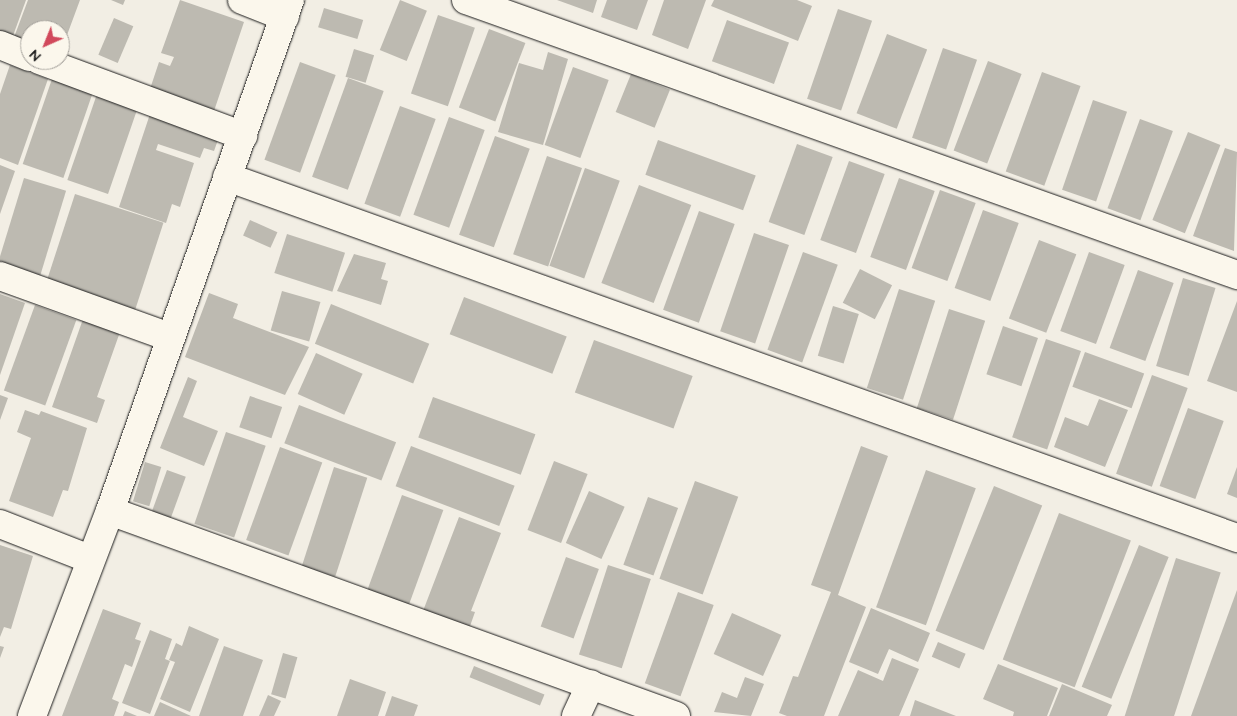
<!DOCTYPE html>
<style>
body{margin:0}
#map{position:relative;width:1237px;height:716px;overflow:hidden;background:#f2eee4;font-family:"Architects Daughter",sans-serif}
div>[style]{position:absolute}
[style*='--x']{left:calc(var(--x)*1px);top:calc(var(--y)*1px);width:calc(var(--w)*1px);rotate:calc(var(--a)*1deg)}
.building>*{inset:0;background:#bdbab1;transform-origin:0 0}
.roads{filter:drop-shadow(0 0 1px #1c1c1c) drop-shadow(0 0 1px #1c1c1c)}
.minor>*{height:28px;margin:-14px;padding:0 14px;transform-origin:14px;border-radius:14px;background:#fbf7ec}
span{translate:-50% -50%;white-space:nowrap;text-align:center;line-height:1.15;-webkit-text-stroke:5px #fbf7ec;paint-order:stroke}
.north{position:absolute;left:20px;top:20px;width:50px;height:50px;box-sizing:border-box;background:#fbf7ec;border:1px solid #a29f99;border-radius:50%;rotate:224deg;font-size:14px;font-weight:700;line-height:20px;text-align:center;color:#1c1c1c}
.north::after{content:'';display:block;margin:auto;width:18px;height:22px;background:#d1495b;clip-path:polygon(50% 0,100% 100%,50% 72%,0 100%)}
</style>
<div id="map">
<div class="building">
<div style="clip-path:polygon(0 0,26px 0,10px 44px,0 40px)"></div>
<div style="clip-path:polygon(28px 0,80px 0,60px 54px,60px 30px,30px 30px,30px 47px,13px 40px)"></div>
<div style="clip-path:polygon(111px 0,125px 0,123px 5px)"></div>
<div style="clip-path:polygon(180px 0,244px 22px,214px 111px,150px 89px,159px 62px,170px 66px,174px 57px,161px 53px)"></div>
<div style="left:400px;top:0;width:29px;height:54px;rotate:22deg"></div>
<div style="clip-path:polygon(557px 0,597px 0,593px 13px)"></div>
<div style="clip-path:polygon(607px 0,648px 0,637px 30px,601px 17px)"></div>
<div style="clip-path:polygon(664px 0,706px 0,688px 49px,652px 35px)"></div>
<div style="clip-path:polygon(714px 0,797px 0,812px 6px,798px 41px,711px 6px)"></div>
<div style="left:324px;top:8px;width:41px;height:20px;rotate:17deg"></div>
<div style="left:838px;top:9px;width:36px;height:95px;rotate:19deg"></div>
<div style="left:438px;top:15px;width:39px;height:83px;rotate:19deg"></div>
<div style="left:114px;top:18px;width:21px;height:40px;rotate:23deg"></div>
<div style="left:727px;top:20px;width:66px;height:44px;rotate:20deg"></div>
<div style="left:489px;top:29px;width:39px;height:84px;rotate:21deg"></div>
<div style="left:887px;top:34px;width:43px;height:85px;rotate:21deg"></div>
<div style="left:943px;top:48px;width:36px;height:95px;rotate:19deg"></div>
<div style="left:354px;top:49px;width:21px;height:29px;rotate:17deg"></div>
<div style="clip-path:polygon(548px 52px,568px 59px,543px 145px,498px 132px,519px 63px,543px 70px)"></div>
<div style="left:988px;top:61px;width:36px;height:96px;rotate:21deg"></div>
<div style="left:300px;top:62px;width:38px;height:104px;rotate:20deg"></div>
<div style="clip-path:polygon(10px 65px,48px 79px,18px 165px,0 158px,0 94px)"></div>
<div style="left:573px;top:67px;width:38px;height:83px;rotate:20deg"></div>
<div style="left:1042px;top:72px;width:41px;height:106px;rotate:20deg"></div>
<div style="left:631px;top:74px;width:42px;height:41px;rotate:22deg"></div>
<div style="left:348px;top:78px;width:38px;height:105px;rotate:20deg"></div>
<div style="left:52px;top:79px;width:43px;height:90px;rotate:19deg"></div>
<div style="left:97px;top:94px;width:43px;height:91px;rotate:19deg"></div>
<div style="left:1093px;top:100px;width:36px;height:95px;rotate:19deg"></div>
<div style="left:400px;top:106px;width:38px;height:104px;rotate:20deg"></div>
<div style="clip-path:polygon(150px 114px,219px 137px,214px 151px,204px 148px,200px 158px,158px 144px,156px 150px,194px 163px,180px 207px,172px 204px,166px 223px,119px 207px)"></div>
<div style="left:449px;top:117px;width:38px;height:104px;rotate:20deg"></div>
<div style="left:1140px;top:119px;width:35px;height:95px;rotate:20deg"></div>
<div style="left:1188px;top:132px;width:35px;height:95px;rotate:22deg"></div>
<div style="left:495px;top:136px;width:37px;height:105px;rotate:20deg"></div>
<div style="left:658px;top:140px;width:104px;height:37px;rotate:20deg"></div>
<div style="left:797px;top:144px;width:38px;height:83px;rotate:20deg"></div>
<div style="clip-path:polygon(1225px 148px,1237px 152px,1234px 251px,1193px 236px)"></div>
<div style="left:547px;top:156px;width:37px;height:104px;rotate:19deg"></div>
<div style="left:849px;top:161px;width:38px;height:84px;rotate:20deg"></div>
<div style="clip-path:polygon(0 165px,15px 171px,0 214px)"></div>
<div style="left:585px;top:168px;width:37px;height:104px;rotate:20deg"></div>
<div style="left:24px;top:178px;width:44px;height:91px;rotate:17deg"></div>
<div style="left:899px;top:178px;width:38px;height:84px;rotate:20deg"></div>
<div style="left:639px;top:185px;width:56px;height:105px;rotate:21deg"></div>
<div style="left:940px;top:190px;width:38px;height:83px;rotate:20deg"></div>
<div style="left:75px;top:194px;width:93px;height:96px;rotate:18deg"></div>
<div style="left:983px;top:210px;width:38px;height:83px;rotate:20deg"></div>
<div style="left:699px;top:211px;width:38px;height:105px;rotate:20deg"></div>
<div style="left:250px;top:220px;width:30px;height:17px;rotate:24deg"></div>
<div style="left:754px;top:233px;width:37px;height:104px;rotate:19deg"></div>
<div style="left:287px;top:234px;width:61px;height:41px;rotate:18deg"></div>
<div style="left:1039px;top:240px;width:40px;height:84px;rotate:21deg"></div>
<div style="left:803px;top:252px;width:37px;height:104px;rotate:20deg"></div>
<div style="left:1089px;top:252px;width:38px;height:84px;rotate:20deg"></div>
<div style="clip-path:polygon(354px 254px,386px 263px,381px 279px,388px 281px,381px 305px,337px 291px)"></div>
<div style="left:860px;top:269px;width:36px;height:38px;rotate:27deg"></div>
<div style="left:1138px;top:270px;width:38px;height:83px;rotate:20deg"></div>
<div style="left:1183px;top:278px;width:34px;height:92px;rotate:17deg"></div>
<div style="left:899px;top:289px;width:38px;height:104px;rotate:18deg"></div>
<div style="left:282px;top:291px;width:40px;height:41px;rotate:16deg"></div>
<div style="clip-path:polygon(209px 293px,238px 304px,233px 318px,309px 347px,285px 395px,185px 357px)"></div>
<div style="clip-path:polygon(0 294px,25px 303px,0 375px)"></div>
<div style="left:464px;top:297px;width:110px;height:40px;rotate:21deg"></div>
<div style="clip-path:polygon(1237px 301px,1237px 392px,1207px 381px)"></div>
<div style="left:331px;top:304px;width:106px;height:43px;rotate:22deg"></div>
<div style="left:35px;top:305px;width:44px;height:91px;rotate:20deg"></div>
<div style="left:833px;top:306px;width:27px;height:52px;rotate:17deg"></div>
<div style="left:949px;top:309px;width:38px;height:104px;rotate:18deg"></div>
<div style="clip-path:polygon(83px 319px,120px 332px,97px 397px,105px 400px,97px 423px,52px 407px)"></div>
<div style="left:1003px;top:326px;width:37px;height:51px;rotate:19deg"></div>
<div style="left:1046px;top:339px;width:37px;height:104px;rotate:19deg"></div>
<div style="left:594px;top:340px;width:105px;height:56px;rotate:20deg"></div>
<div style="left:1085px;top:352px;width:63px;height:37px;rotate:20deg"></div>
<div style="left:316px;top:353px;width:51px;height:45px;rotate:24deg"></div>
<div style="left:1152px;top:375px;width:38px;height:105px;rotate:20deg"></div>
<div style="clip-path:polygon(188px 377px,197px 381px,183px 417px,218px 431px,204px 466px,160px 448px)"></div>
<div style="clip-path:polygon(0 395px,8px 398px,0 420px)"></div>
<div style="left:250px;top:396px;width:34px;height:33px;rotate:19deg"></div>
<div style="left:433px;top:397px;width:109px;height:43px;rotate:20deg"></div>
<div style="clip-path:polygon(1099px 399px,1128px 410px,1105px 467px,1054px 447px,1065px 417px,1088px 426px)"></div>
<div style="left:299px;top:405px;width:104px;height:41px;rotate:21deg"></div>
<div style="left:1188px;top:408px;width:38px;height:83px;rotate:20deg"></div>
<div style="clip-path:polygon(25px 410px,39px 415px,41px 411px,87px 428px,68px 491px,63px 490px,53px 517px,9px 501px,31px 438px,17px 432px)"></div>
<div style="left:226px;top:432px;width:42px;height:97px;rotate:19deg"></div>
<div style="left:411px;top:446px;width:111px;height:43px;rotate:21deg"></div>
<div style="clip-path:polygon(861px 446px,888px 456px,838px 595px,866px 607px,824px 716px,787px 716px,779px 713px,793px 676px,798px 677px,831px 592px,811px 585px)"></div>
<div style="left:280px;top:447px;width:45px;height:99px;rotate:20deg"></div>
<div style="left:554px;top:461px;width:36px;height:74px;rotate:21deg"></div>
<div style="left:145px;top:462px;width:17px;height:41px;rotate:17deg"></div>
<div style="left:334px;top:467px;width:35px;height:104px;rotate:18deg"></div>
<div style="clip-path:polygon(1237px 467px,1237px 498px,1227px 494px)"></div>
<div style="left:167px;top:470px;width:20px;height:46px;rotate:20deg"></div>
<div style="left:926px;top:470px;width:53px;height:146px;rotate:20deg"></div>
<div style="left:695px;top:481px;width:46px;height:104px;rotate:20deg"></div>
<div style="left:994px;top:486px;width:52px;height:156px;rotate:22deg"></div>
<div style="left:589px;top:491px;width:39px;height:57px;rotate:24deg"></div>
<div style="left:402px;top:495px;width:44px;height:102px;rotate:20deg"></div>
<div style="left:648px;top:497px;width:32px;height:72px;rotate:20deg"></div>
<div style="left:1059px;top:513px;width:77px;height:157px;rotate:21deg"></div>
<div style="clip-path:polygon(459px 517px,501px 533px,471px 611px,475px 612px,469px 629px,423px 611px)"></div>
<div style="clip-path:polygon(0 545px,33px 556px,11px 629px,4px 627px,0 637px)"></div>
<div style="left:1139px;top:545px;width:32px;height:153px;rotate:22deg"></div>
<div style="left:566px;top:557px;width:35px;height:74px;rotate:20deg"></div>
<div style="left:1176px;top:558px;width:47px;height:166px;rotate:18deg"></div>
<div style="left:608px;top:565px;width:45px;height:94px;rotate:18deg"></div>
<div style="clip-path:polygon(1237px 590px,1237px 716px,1191px 716px)"></div>
<div style="left:678px;top:592px;width:38px;height:97px;rotate:20deg"></div>
<div style="clip-path:polygon(871px 608px,930px 633px,918px 662px,889px 649px,878px 674px,849px 662px)"></div>
<div style="clip-path:polygon(103px 609px,141px 623px,135px 639px,141px 641px,132px 667px,125px 664px,112px 699px,119px 702px,114px 716px,62px 716px)"></div>
<div style="left:732px;top:613px;width:54px;height:45px;rotate:24deg"></div>
<div style="clip-path:polygon(189px 626px,219px 639px,190px 712px,160px 699px,175px 662px,169px 660px,176px 643px,182px 646px)"></div>
<div style="clip-path:polygon(150px 630px,172px 639px,165px 659px,170px 661px,150px 714px,122px 703px)"></div>
<div style="left:938px;top:642px;width:30px;height:16px;rotate:23deg"></div>
<div style="clip-path:polygon(0 646px,4px 647px,0 658px)"></div>
<div style="clip-path:polygon(224px 646px,263px 660px,243px 716px,199px 716px)"></div>
<div style="left:283px;top:653px;width:15px;height:43px;rotate:16deg"></div>
<div style="clip-path:polygon(892px 658px,919px 669px,899px 716px,838px 716px,858px 670px,883px 681px)"></div>
<div style="clip-path:polygon(998px 664px,1058px 688px,1047px 716px,1013px 716px,1014px 712px,983px 699px)"></div>
<div style="left:474px;top:666px;width:76px;height:12px;rotate:22deg"></div>
<div style="clip-path:polygon(745px 677px,764px 684px,751px 716px,714px 712px,722px 692px,737px 698px)"></div>
<div style="clip-path:polygon(350px 679px,386px 692px,378px 716px,337px 716px)"></div>
<div style="clip-path:polygon(1062px 684px,1112px 705px,1107px 716px,1049px 716px)"></div>
<div style="clip-path:polygon(268px 695px,281px 701px,274px 716px,259px 716px)"></div>
<div style="clip-path:polygon(392px 696px,418px 705px,414px 716px,385px 716px)"></div>
<div style="clip-path:polygon(915px 700px,956px 716px,910px 716px)"></div>
<div style="clip-path:polygon(160px 702px,191px 716px,154px 716px)"></div>
<div style="clip-path:polygon(125px 711px,137px 716px,123px 716px)"></div>
</div>
<div class="roads">
<div class="minor">
<div style="--x:242;--y:0;--w:46;--a:21.6"></div>
<div style="--x:466;--y:0;--w:819;--a:19.63"></div>
<div style="--x:0;--y:45;--w:32;--a:22"></div>
<div style="--x:39;--y:60;--w:218;--a:20.4"></div>
<div style="--x:227;--y:177;--w:1073;--a:19.67"></div>
<div style="--x:0;--y:276;--w:180;--a:19.8"></div>
<div style="--x:110;--y:511;--w:602;--a:19.91"></div>
<div style="--x:0;--y:524;--w:97;--a:21.3"></div>
<div style="--x:32;--y:716;--w:219;--a:-69.2"></div>
<div style="--x:110;--y:511;--w:542;--a:-70.6"></div>
<div style="--x:576;--y:716;--w:35;--a:-65"></div>
</div>
</div>
<div class="north">N</div>
</div>
